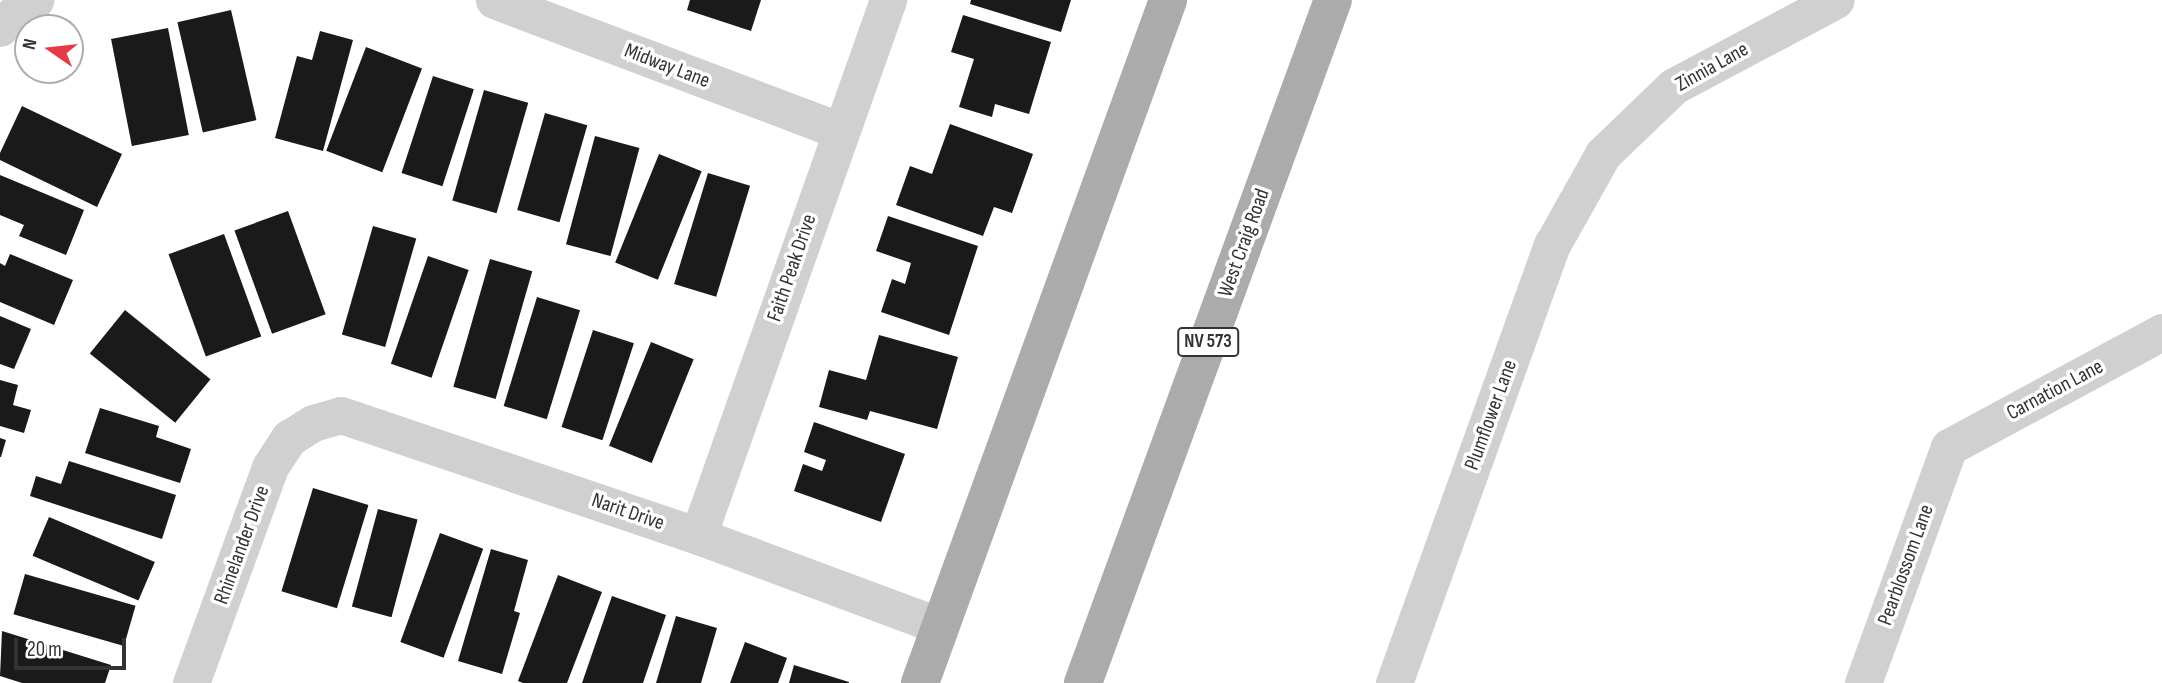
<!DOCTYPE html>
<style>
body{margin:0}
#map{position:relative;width:2162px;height:683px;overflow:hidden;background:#fff;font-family:"Sofia Sans Condensed",sans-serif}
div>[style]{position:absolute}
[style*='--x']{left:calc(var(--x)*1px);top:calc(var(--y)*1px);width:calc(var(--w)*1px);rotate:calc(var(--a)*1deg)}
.building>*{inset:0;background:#1a1a1a;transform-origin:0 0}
.minor>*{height:37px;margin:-18.5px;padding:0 18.5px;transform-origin:18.5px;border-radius:18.5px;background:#d0d0d0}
.major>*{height:38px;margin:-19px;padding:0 19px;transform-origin:19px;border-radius:19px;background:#ababab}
span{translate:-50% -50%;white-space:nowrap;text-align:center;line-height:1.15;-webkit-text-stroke:7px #fff;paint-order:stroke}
.shield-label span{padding:2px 5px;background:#fff;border:2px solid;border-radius:5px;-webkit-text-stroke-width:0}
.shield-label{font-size:19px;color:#333;font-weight:700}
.street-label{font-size:21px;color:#333}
.north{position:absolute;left:14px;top:14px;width:70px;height:70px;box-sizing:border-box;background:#fff;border:2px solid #adadad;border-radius:50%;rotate:284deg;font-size:19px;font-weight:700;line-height:28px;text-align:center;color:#333}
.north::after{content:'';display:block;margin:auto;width:24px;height:32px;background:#e63946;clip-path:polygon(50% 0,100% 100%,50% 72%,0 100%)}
.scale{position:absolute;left:14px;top:638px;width:112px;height:32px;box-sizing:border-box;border:4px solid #333;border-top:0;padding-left:9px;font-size:21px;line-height:24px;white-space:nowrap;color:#333;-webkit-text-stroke:5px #fff;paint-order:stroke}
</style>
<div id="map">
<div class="building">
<div style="clip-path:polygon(690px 0,761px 0,751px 31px,687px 10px)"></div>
<div style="clip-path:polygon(971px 0,1071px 0,1061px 32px,970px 4px)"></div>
<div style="left:231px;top:10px;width:113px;height:55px;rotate:77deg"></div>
<div style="clip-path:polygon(963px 15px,1051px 42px,1029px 114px,995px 104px,992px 117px,959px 107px,974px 59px,951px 52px)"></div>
<div style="left:168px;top:28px;width:109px;height:58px;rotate:79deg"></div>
<div style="clip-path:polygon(320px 31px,353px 40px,323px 151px,275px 138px,297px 56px,312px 60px)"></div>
<div style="left:366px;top:47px;width:60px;height:111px;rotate:21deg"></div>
<div style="left:433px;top:76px;width:43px;height:102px;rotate:18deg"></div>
<div style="left:484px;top:90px;width:46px;height:115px;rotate:16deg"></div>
<div style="clip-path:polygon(22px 106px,122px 154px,97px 207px,0 160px,0 153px)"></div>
<div style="left:545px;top:113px;width:44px;height:101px;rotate:16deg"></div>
<div style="clip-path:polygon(950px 124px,1033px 154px,1012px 213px,994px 207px,983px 236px,896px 205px,910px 166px,932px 174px)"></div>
<div style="left:595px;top:136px;width:46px;height:112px;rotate:15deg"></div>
<div style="left:659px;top:154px;width:46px;height:117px;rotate:22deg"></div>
<div style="left:708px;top:173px;width:44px;height:116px;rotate:17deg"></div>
<div style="clip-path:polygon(0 175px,84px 210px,66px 255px,19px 236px,24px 225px,0 215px)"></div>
<div style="left:288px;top:211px;width:110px;height:57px;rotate:70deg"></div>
<div style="clip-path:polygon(888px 216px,978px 246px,949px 335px,881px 312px,892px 279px,905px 284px,911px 263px,876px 251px)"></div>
<div style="left:373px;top:226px;width:45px;height:113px;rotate:16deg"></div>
<div style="left:224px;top:234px;width:109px;height:59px;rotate:70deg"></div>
<div style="clip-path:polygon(10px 254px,73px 280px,54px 325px,0 302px,0 263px,5px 266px)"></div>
<div style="left:428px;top:256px;width:43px;height:114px;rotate:19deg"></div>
<div style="left:490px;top:259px;width:44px;height:133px;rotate:16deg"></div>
<div style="left:537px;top:297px;width:45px;height:114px;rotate:17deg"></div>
<div style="left:125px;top:310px;width:110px;height:56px;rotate:39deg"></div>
<div style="clip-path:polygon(0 316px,31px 329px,14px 369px,0 364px)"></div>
<div style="left:593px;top:330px;width:43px;height:102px;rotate:18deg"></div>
<div style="clip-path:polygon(879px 335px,958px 357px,937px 429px,870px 411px,867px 420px,819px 407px,829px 370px,866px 380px)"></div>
<div style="left:651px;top:342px;width:46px;height:112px;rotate:22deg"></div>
<div style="clip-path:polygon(0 380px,18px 385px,13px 405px,31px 410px,24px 433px,0 426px)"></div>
<div style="clip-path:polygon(100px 408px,159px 426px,156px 437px,191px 449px,180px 483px,85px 453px)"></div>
<div style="clip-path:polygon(814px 422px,905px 454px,881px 522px,794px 491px,803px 464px,822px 471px,826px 460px,804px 452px)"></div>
<div style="clip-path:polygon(0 438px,6px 440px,1px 457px,0 457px)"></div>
<div style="clip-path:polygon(69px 461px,176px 495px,162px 539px,30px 496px,36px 476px,61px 484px)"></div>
<div style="left:313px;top:488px;width:58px;height:108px;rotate:17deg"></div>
<div style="left:378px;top:509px;width:41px;height:101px;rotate:15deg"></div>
<div style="left:49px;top:517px;width:115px;height:42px;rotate:23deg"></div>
<div style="left:440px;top:533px;width:46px;height:116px;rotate:20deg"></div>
<div style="clip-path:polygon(491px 549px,528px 560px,514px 611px,520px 613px,502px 674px,458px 661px)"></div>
<div style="left:25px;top:574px;width:115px;height:42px;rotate:16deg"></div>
<div style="clip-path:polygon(558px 575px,602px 592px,567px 683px,523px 683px,518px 681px)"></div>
<div style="clip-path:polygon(612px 596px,666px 615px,643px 683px,582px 683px)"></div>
<div style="clip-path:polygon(676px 616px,717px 628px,701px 683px,656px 683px)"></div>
<div style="clip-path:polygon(2px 631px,111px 665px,105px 683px,22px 683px,0 676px)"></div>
<div style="clip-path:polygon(745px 642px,787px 658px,778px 683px,730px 683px)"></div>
<div style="clip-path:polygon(794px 665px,849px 682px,849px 683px,789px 683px)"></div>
</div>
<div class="minor">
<div style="--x:494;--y:0;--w:371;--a:20.7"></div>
<div style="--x:0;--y:28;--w:25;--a:-45"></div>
<div style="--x:18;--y:10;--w:20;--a:-30"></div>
<div style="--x:698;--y:536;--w:569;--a:-70.48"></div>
<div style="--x:191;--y:683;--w:230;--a:-69.9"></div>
<div style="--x:270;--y:467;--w:35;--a:-57"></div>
<div style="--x:289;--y:438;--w:28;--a:-32"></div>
<div style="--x:313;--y:423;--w:29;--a:-16"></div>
<div style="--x:341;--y:415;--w:377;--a:18.7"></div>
<div style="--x:698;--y:536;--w:258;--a:20.4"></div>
<div style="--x:1394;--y:683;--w:466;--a:-70.2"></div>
<div style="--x:1552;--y:245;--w:104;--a:-60.7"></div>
<div style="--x:1603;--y:154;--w:98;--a:-43.8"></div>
<div style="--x:1674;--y:86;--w:183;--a:-28"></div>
<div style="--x:1863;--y:683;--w:251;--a:-70"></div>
<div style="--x:1949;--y:447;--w:242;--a:-28.4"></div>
</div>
<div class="major">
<div style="--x:920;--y:683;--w:727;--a:-70.04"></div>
<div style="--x:1083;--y:683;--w:727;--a:-69.9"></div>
</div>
<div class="shield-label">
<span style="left:1208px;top:342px">NV 573</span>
</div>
<div class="street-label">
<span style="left:667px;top:66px;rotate:21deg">Midway Lane</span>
<span style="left:1712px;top:67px;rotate:-29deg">Zinnia Lane</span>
<span style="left:1244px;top:243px;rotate:-70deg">West Craig Road</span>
<span style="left:792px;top:268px;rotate:-71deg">Faith Peak Drive</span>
<span style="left:2055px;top:390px;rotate:-28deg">Carnation Lane</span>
<span style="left:1491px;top:415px;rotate:-70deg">Plumflower Lane</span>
<span style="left:628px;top:512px;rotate:19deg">Narit Drive</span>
<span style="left:242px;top:545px;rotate:-70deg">Rhinelander Drive</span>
<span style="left:1906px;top:565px;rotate:-70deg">Pearblossom Lane</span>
</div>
<div class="north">N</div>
<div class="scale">20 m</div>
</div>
